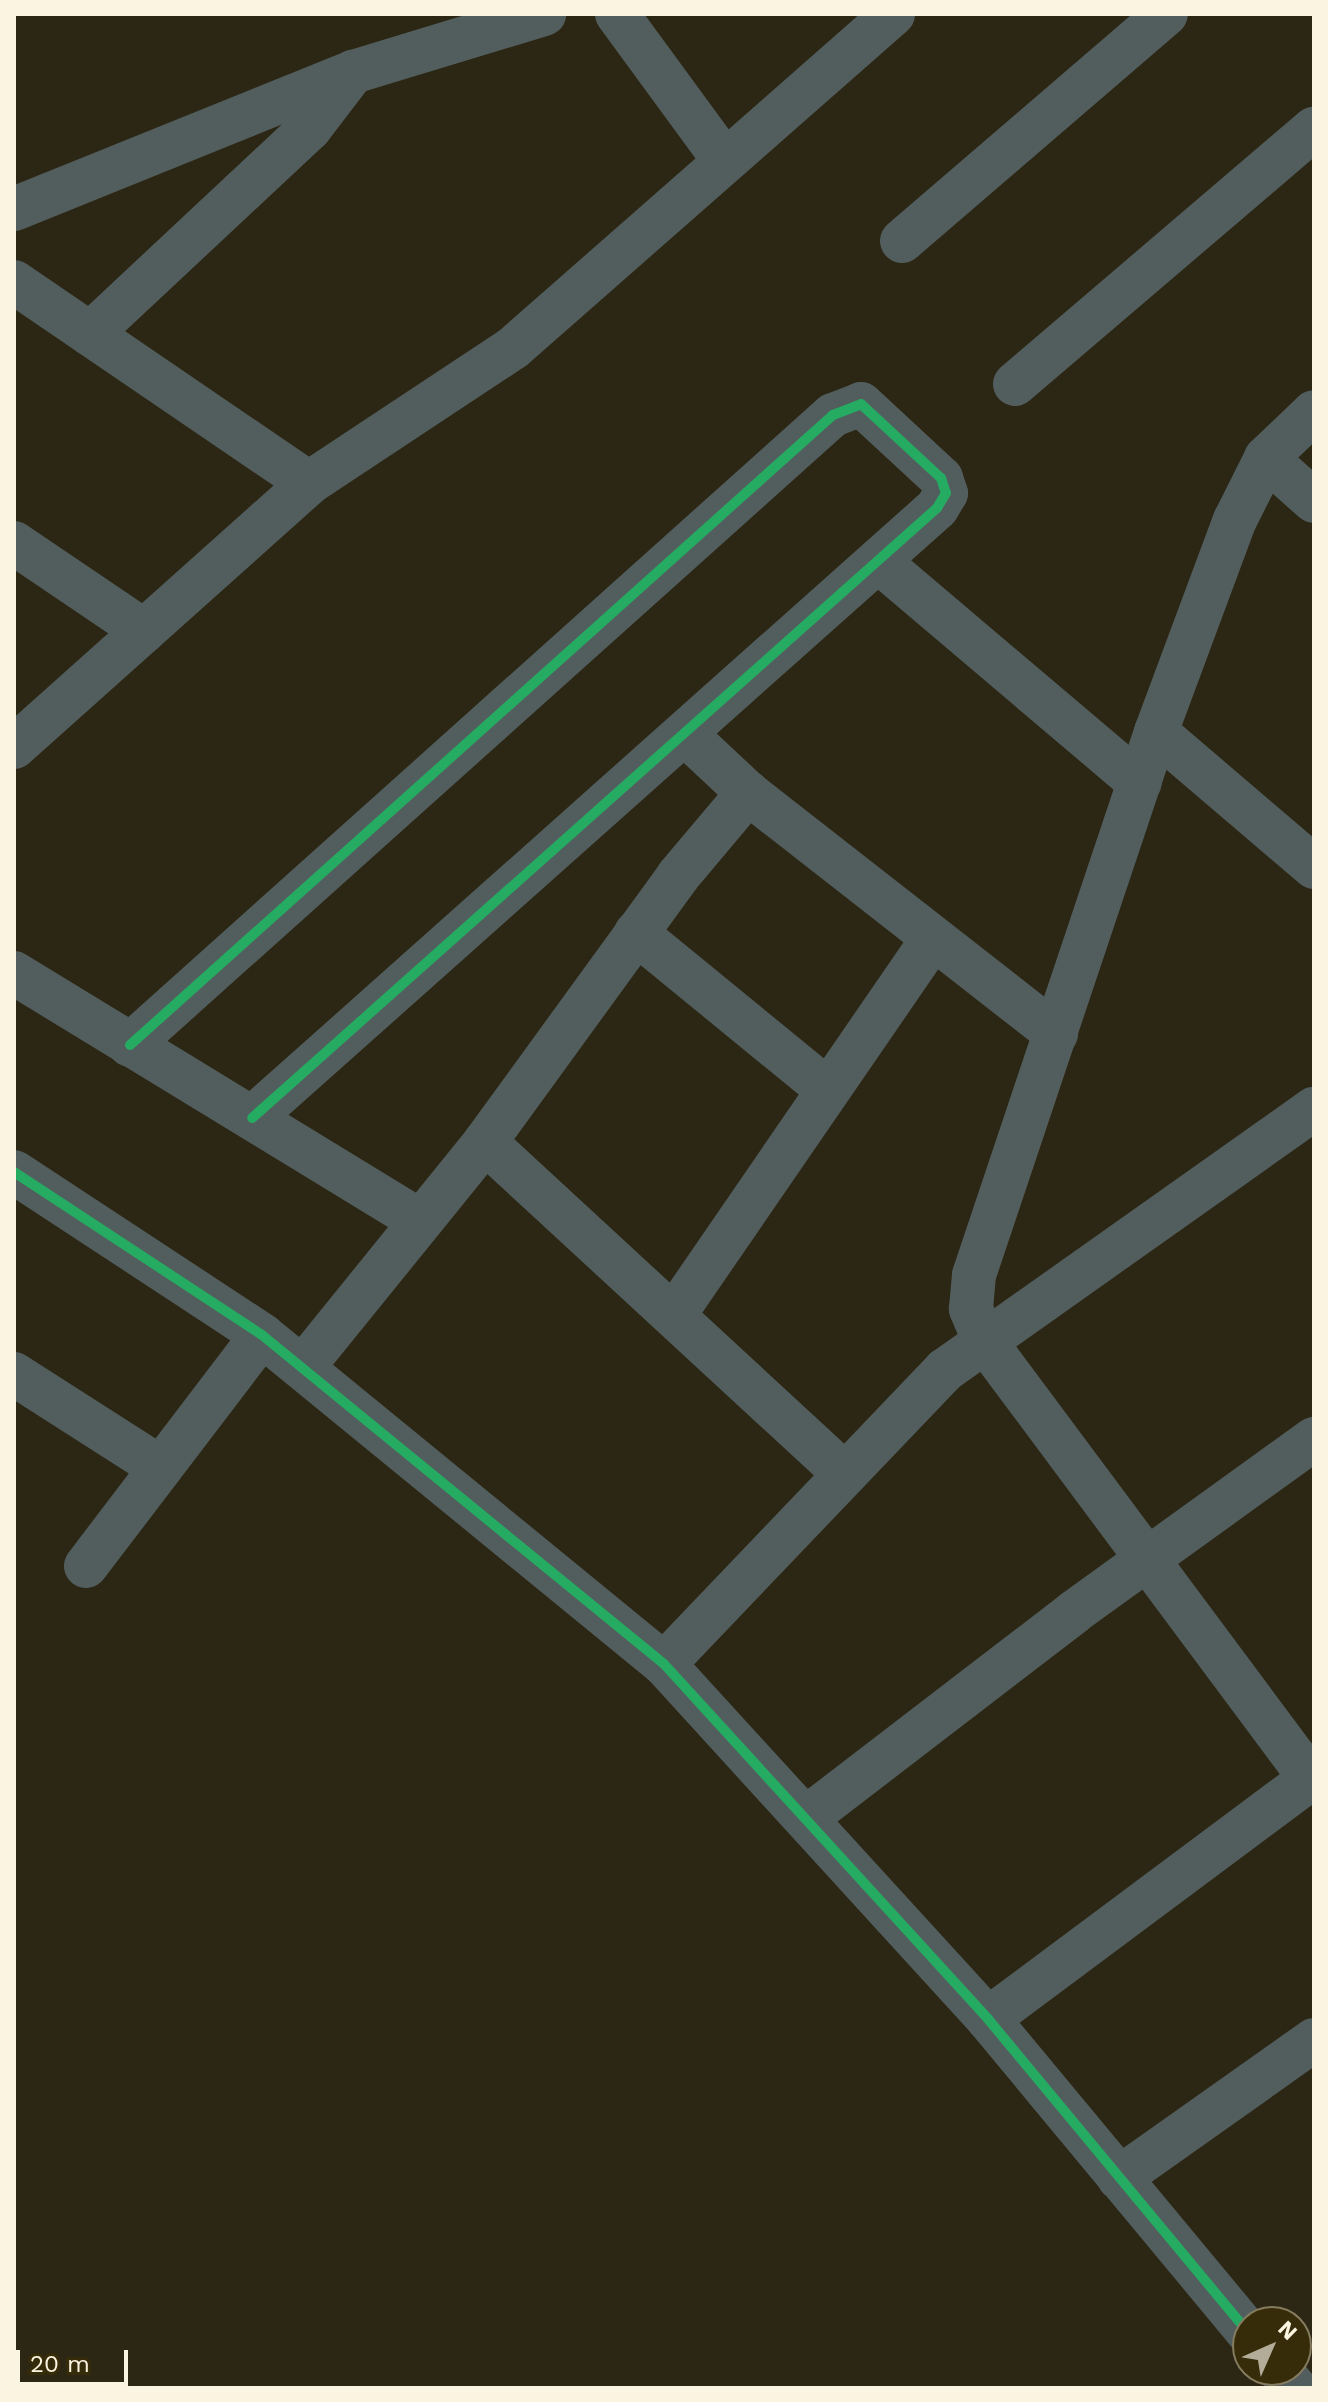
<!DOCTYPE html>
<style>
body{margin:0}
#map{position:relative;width:1328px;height:2402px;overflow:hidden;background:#2c2614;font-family:"Work Sans",sans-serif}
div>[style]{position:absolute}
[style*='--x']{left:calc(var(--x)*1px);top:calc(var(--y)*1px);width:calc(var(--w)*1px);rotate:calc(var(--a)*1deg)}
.minor>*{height:44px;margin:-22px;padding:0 22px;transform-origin:22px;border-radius:22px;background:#525e5d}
.cycleway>*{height:10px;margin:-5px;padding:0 5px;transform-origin:5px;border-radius:5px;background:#26ab63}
span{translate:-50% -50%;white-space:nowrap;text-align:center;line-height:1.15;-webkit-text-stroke:7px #372c09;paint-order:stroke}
.frame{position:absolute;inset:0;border:16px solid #faf4e0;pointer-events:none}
.north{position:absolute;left:1232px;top:2306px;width:80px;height:80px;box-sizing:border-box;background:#372c09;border:2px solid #857c5f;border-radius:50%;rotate:45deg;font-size:22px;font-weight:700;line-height:32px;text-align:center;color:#faf4e0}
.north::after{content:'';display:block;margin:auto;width:28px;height:36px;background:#b2ac99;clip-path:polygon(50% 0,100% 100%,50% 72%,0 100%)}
.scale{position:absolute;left:16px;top:2350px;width:112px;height:36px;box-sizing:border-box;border:4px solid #faf4e0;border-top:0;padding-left:10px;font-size:24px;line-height:28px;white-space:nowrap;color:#faf4e0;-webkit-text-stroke:6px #372c09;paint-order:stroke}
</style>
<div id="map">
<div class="minor">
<div style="--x:617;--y:14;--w:181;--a:53.8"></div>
<div style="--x:14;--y:209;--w:366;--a:-22"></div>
<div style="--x:353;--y:72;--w:200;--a:-16.9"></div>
<div style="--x:902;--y:241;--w:348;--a:-40.7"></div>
<div style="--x:14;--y:282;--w:357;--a:34.3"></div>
<div style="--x:90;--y:334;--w:301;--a:-43.1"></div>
<div style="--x:310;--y:128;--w:71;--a:-52.5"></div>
<div style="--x:1015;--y:384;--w:393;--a:-40.5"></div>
<div style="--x:1266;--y:458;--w:64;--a:41.9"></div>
<div style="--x:14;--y:543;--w:157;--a:34.1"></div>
<div style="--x:878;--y:561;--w:343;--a:40.3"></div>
<div style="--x:1156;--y:732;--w:208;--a:40.5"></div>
<div style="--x:685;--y:734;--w:86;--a:43.1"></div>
<div style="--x:748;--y:793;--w:391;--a:38"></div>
<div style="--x:14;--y:747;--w:396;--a:-41.8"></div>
<div style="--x:309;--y:483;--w:245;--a:-33.5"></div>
<div style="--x:513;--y:348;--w:506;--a:-41.31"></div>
<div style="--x:636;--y:933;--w:248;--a:39.3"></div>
<div style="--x:14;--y:973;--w:474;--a:31.4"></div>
<div style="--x:130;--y:1045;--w:944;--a:-41.87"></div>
<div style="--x:833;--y:415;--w:30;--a:-21"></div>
<div style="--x:861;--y:404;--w:109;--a:42.8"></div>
<div style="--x:941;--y:478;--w:16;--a:72"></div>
<div style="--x:946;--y:493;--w:17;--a:121"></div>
<div style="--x:937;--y:508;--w:917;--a:138.31"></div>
<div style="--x:485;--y:1142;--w:490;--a:42.7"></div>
<div style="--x:14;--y:1172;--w:297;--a:33.3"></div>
<div style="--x:262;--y:1335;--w:519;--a:39.3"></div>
<div style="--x:664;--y:1664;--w:481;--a:47.6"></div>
<div style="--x:988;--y:2019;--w:407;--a:50.3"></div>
<div style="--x:674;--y:1315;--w:457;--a:-55.5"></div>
<div style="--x:303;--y:1367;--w:289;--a:-51"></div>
<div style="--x:485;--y:1142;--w:329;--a:-54"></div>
<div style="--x:678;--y:876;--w:109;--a:-49.9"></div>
<div style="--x:14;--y:1374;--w:174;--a:32.6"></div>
<div style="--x:86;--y:1566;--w:290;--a:-52.7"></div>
<div style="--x:664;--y:1664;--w:407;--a:-46.3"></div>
<div style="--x:945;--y:1370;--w:452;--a:-35.3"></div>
<div style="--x:1310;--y:1778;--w:546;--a:-126.66"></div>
<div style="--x:984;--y:1340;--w:34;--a:-113"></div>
<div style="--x:971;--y:1309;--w:34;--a:-85"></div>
<div style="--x:974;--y:1275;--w:573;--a:-71.47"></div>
<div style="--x:1156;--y:732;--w:226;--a:-69.6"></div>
<div style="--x:1235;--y:520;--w:69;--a:-63.4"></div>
<div style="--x:1266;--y:458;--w:66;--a:-43.8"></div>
<div style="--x:806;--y:1818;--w:338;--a:-37.5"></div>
<div style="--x:1074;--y:1612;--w:296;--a:-35.8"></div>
<div style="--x:988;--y:2019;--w:407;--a:-36.7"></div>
<div style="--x:1119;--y:2178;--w:239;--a:-35.3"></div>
<div style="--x:1280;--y:2370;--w:23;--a:50"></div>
</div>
<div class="cycleway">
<div style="--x:130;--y:1045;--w:944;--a:-41.87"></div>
<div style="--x:833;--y:415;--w:30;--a:-21"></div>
<div style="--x:861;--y:404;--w:109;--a:42.8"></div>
<div style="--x:941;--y:478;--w:16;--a:72"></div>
<div style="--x:946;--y:493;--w:17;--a:121"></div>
<div style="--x:937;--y:508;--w:917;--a:138.31"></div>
<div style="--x:14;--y:1172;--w:297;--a:33.3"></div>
<div style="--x:262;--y:1335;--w:519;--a:39.3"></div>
<div style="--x:664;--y:1664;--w:481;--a:47.6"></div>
<div style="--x:988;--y:2019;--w:407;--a:50.3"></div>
</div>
<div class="frame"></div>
<div class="north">N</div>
<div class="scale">20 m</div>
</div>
